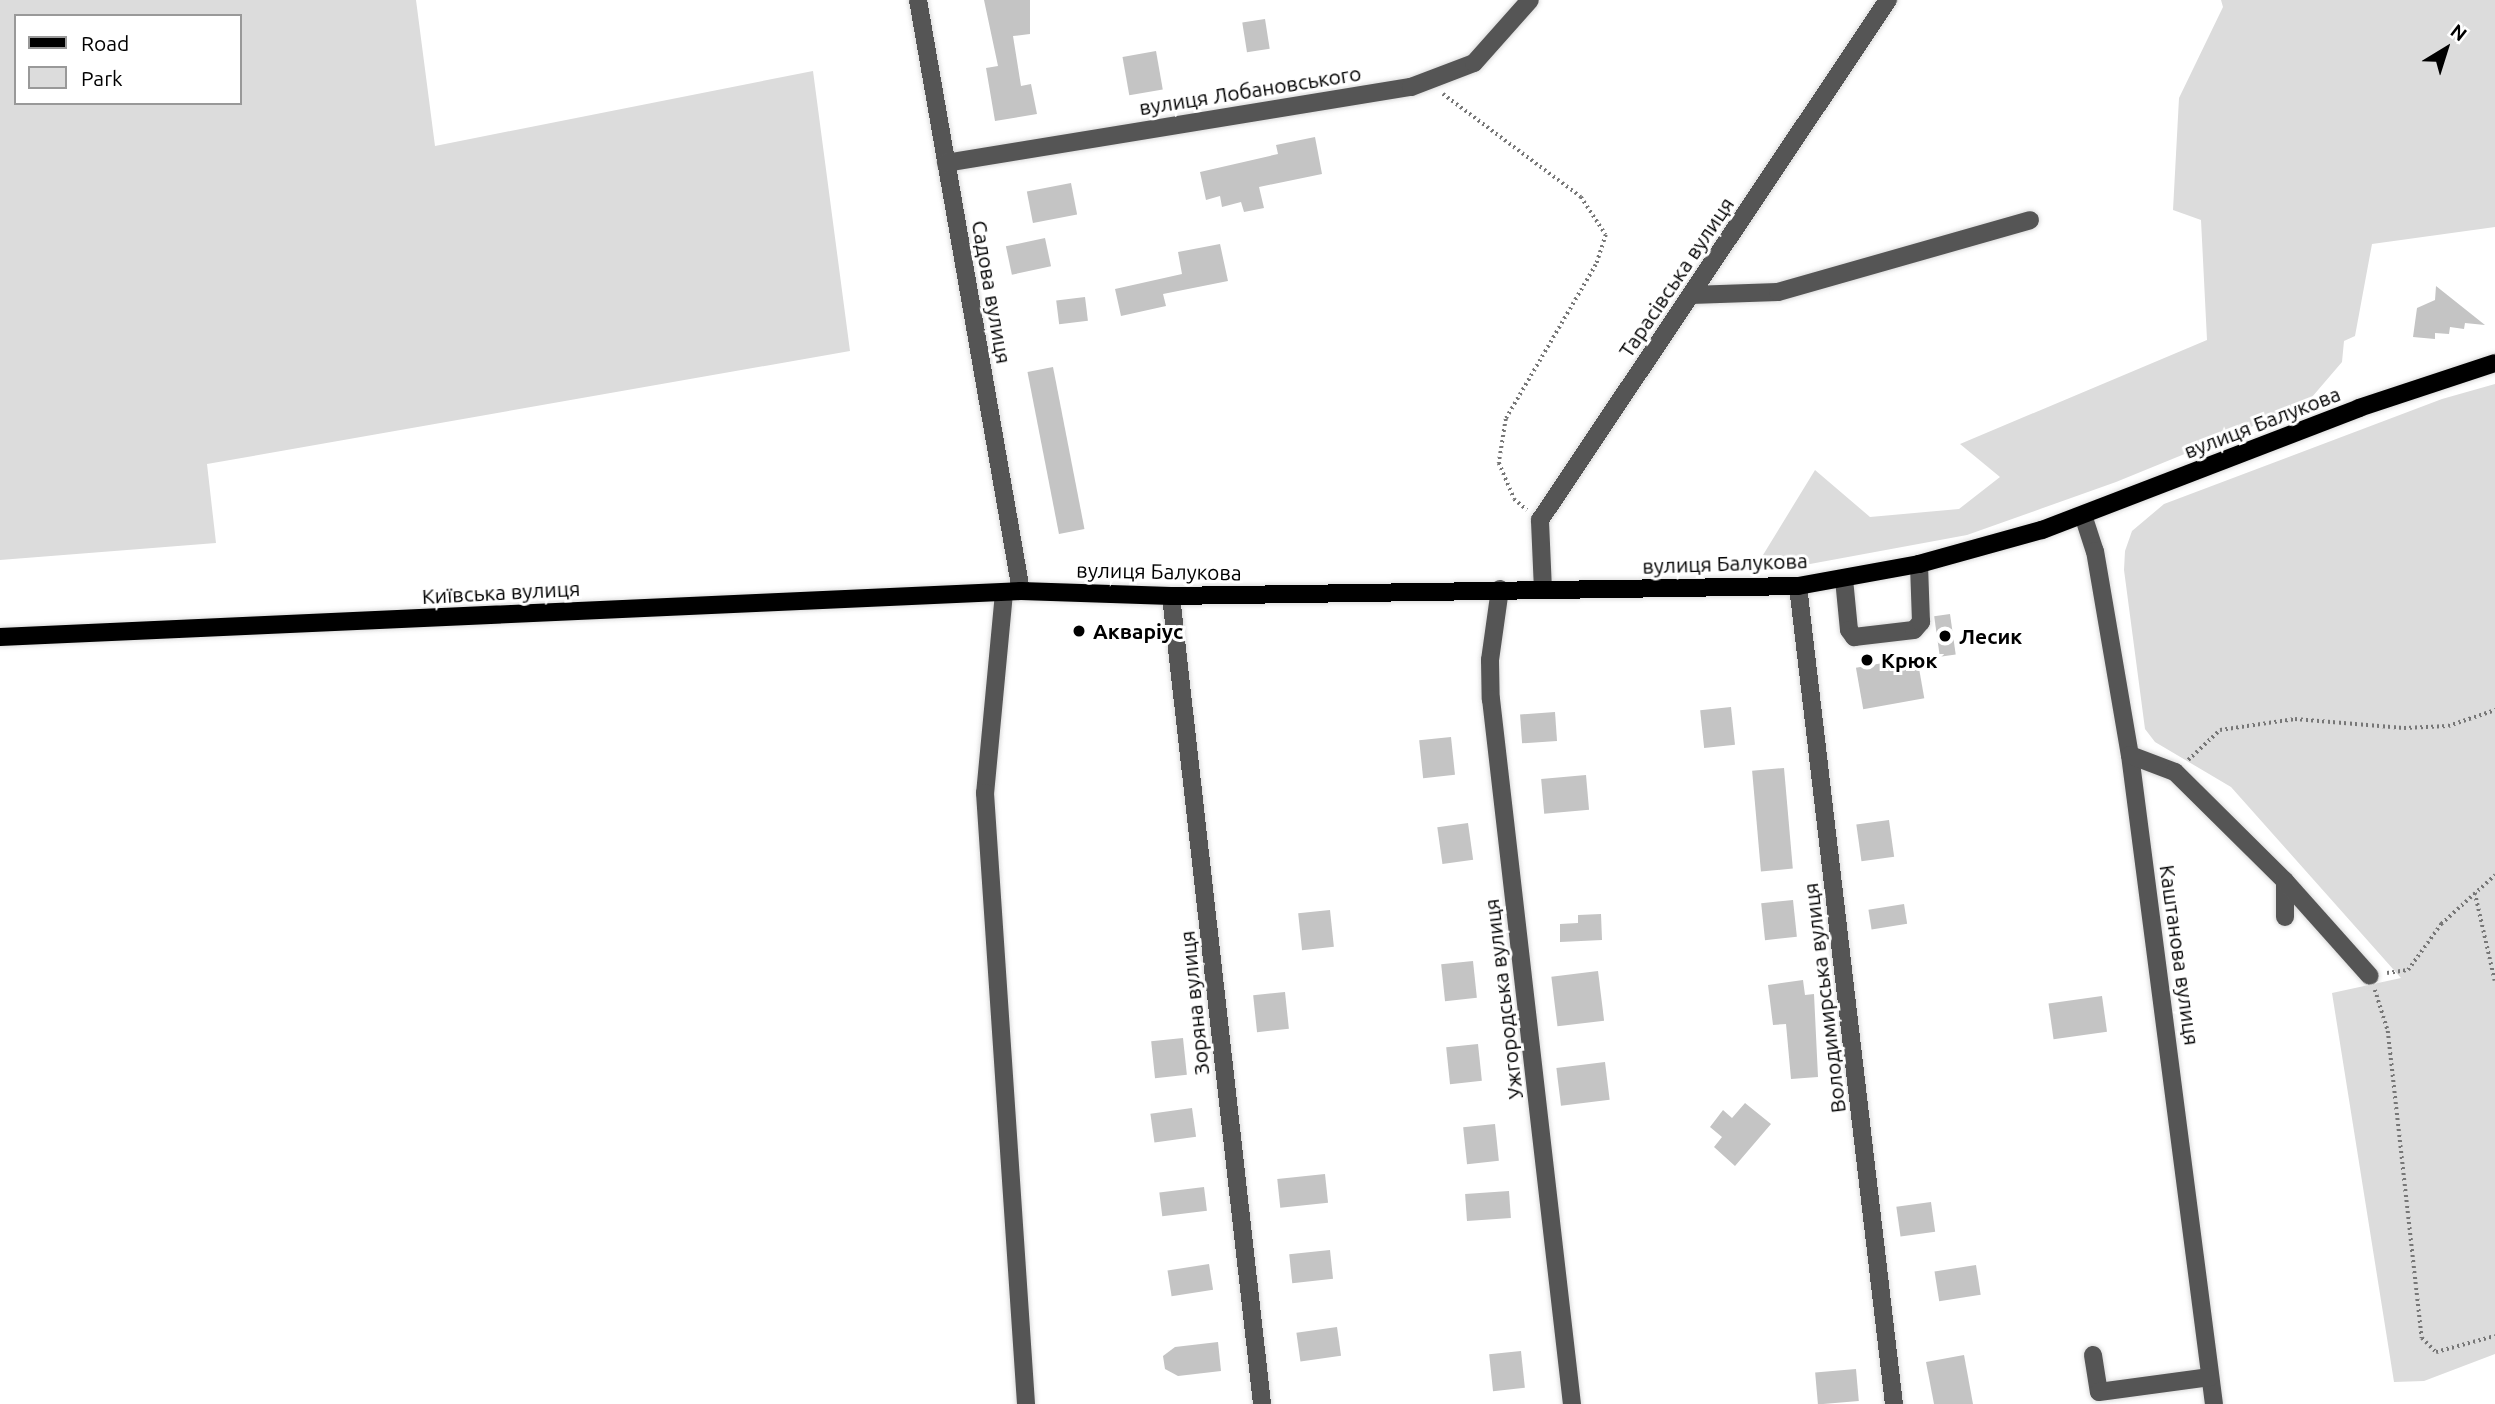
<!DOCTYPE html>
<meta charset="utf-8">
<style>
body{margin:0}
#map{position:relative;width:2495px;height:1404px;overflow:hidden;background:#fff;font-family:Ubuntu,sans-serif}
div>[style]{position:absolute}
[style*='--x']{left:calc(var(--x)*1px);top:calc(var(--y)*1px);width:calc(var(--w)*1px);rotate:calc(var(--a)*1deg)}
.green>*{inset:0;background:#dcdcdc}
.building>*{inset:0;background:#c4c4c4;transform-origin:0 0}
.path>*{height:3.5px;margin-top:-1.75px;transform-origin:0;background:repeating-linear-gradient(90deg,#777 0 2px,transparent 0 5.5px)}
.roads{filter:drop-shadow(0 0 2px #dbdbdb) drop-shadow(0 0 2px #dbdbdb)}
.minor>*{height:18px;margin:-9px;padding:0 9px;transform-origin:9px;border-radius:9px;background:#555}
.major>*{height:18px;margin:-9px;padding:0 9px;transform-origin:9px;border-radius:9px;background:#000}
.dots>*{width:19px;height:19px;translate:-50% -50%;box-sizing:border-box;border:4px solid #fff;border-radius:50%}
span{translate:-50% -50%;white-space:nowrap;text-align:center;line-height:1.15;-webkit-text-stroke:6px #fff;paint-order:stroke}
.street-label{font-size:21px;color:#000}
.poi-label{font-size:21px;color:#000;font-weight:700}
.left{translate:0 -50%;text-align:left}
.legend{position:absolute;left:14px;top:14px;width:228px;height:91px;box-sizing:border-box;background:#fff;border:2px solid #999;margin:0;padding:9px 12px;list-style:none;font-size:21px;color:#000}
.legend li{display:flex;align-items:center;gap:14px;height:35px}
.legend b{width:35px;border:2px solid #999}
.north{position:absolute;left:2411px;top:14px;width:70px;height:70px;-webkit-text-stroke:5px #fff;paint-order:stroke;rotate:38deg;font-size:19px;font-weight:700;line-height:28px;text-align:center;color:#000}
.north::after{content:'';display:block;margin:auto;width:24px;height:32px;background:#000;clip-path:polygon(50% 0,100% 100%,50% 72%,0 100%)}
</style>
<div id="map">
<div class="green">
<div style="clip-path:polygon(evenodd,0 0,416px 0,435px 146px,813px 71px,850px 351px,207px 464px,216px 543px,0 560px,0 0,16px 16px,240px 16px,240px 103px,16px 103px,16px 16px)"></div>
<div style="clip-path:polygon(2221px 0,2495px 0,2495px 227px,2372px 244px,2355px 336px,2344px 341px,2342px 362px,2312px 397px,2290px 411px,2116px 482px,1967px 535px,1810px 564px,1763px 555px,1815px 470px,1870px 517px,1959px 509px,2000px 477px,1960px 444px,2207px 340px,2201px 220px,2173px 210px,2179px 98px,2223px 7px)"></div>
<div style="clip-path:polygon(2495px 384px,2495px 1354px,2424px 1381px,2394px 1382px,2332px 993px,2401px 978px,2231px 787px,2155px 742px,2145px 729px,2124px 570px,2125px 551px,2132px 531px,2164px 504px,2442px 399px)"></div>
</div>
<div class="building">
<div style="clip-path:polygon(984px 0,1030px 0,1030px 34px,1013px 36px,1021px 86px,1031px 84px,1037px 114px,995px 121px,986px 68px,998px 66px)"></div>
<div style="left:1265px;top:19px;width:30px;height:23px;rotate:81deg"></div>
<div style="left:1156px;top:51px;width:39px;height:34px;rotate:80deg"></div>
<div style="clip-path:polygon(1315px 137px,1322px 174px,1259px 187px,1264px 208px,1244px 212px,1241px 202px,1222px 207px,1220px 196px,1206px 200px,1200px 172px,1278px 154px,1276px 145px)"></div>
<div style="left:1071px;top:183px;width:32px;height:45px;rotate:79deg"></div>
<div style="left:1045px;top:238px;width:29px;height:40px;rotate:78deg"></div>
<div style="clip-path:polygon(1220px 244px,1228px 281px,1163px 294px,1166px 306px,1121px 316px,1115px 289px,1182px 274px,1178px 252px)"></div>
<div style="clip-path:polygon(2436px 286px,2485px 325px,2465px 323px,2464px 329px,2450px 327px,2449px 334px,2435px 333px,2435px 339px,2413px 337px,2417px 308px,2435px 300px)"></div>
<div style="left:1085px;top:297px;width:24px;height:29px;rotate:83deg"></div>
<div style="left:1053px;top:367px;width:165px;height:26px;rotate:79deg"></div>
<div style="left:1950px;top:614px;width:41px;height:16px;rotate:82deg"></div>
<div style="left:1917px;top:657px;width:42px;height:62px;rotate:80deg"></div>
<div style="left:1731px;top:707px;width:38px;height:31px;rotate:84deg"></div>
<div style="left:1555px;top:712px;width:29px;height:35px;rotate:86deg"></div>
<div style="left:1451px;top:737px;width:38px;height:32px;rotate:84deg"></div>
<div style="left:1784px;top:768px;width:101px;height:32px;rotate:85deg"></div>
<div style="left:1586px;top:775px;width:35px;height:45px;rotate:85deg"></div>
<div style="left:1889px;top:820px;width:37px;height:33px;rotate:82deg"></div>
<div style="left:1468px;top:823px;width:37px;height:31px;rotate:82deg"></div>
<div style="left:1793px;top:900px;width:37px;height:32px;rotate:84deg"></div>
<div style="left:1904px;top:904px;width:20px;height:36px;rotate:81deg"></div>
<div style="left:1330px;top:910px;width:37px;height:32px;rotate:84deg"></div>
<div style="clip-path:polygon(1601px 914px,1602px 940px,1560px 942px,1560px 924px,1578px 923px,1578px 915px)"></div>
<div style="left:1473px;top:961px;width:37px;height:32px;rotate:84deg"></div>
<div style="left:1598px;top:971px;width:50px;height:47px;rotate:83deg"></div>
<div style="clip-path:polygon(1803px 980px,1805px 995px,1814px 994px,1818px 1077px,1791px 1079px,1786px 1024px,1773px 1025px,1768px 985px)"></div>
<div style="left:1285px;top:992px;width:37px;height:32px;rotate:84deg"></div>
<div style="left:2102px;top:996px;width:36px;height:54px;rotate:82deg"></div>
<div style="left:1183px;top:1038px;width:37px;height:32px;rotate:84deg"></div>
<div style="left:1478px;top:1044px;width:37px;height:32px;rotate:84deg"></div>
<div style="left:1605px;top:1062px;width:38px;height:49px;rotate:83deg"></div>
<div style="clip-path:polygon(1745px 1103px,1771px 1124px,1735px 1166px,1714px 1147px,1722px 1137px,1710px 1127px,1723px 1110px,1732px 1118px)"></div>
<div style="left:1192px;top:1108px;width:29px;height:42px;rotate:82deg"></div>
<div style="left:1495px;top:1124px;width:37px;height:32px;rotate:84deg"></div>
<div style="left:1325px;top:1174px;width:29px;height:48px;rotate:84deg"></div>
<div style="left:1204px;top:1187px;width:24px;height:45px;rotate:83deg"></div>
<div style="left:1509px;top:1191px;width:27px;height:44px;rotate:86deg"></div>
<div style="left:1931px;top:1202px;width:30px;height:35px;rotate:82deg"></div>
<div style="left:1330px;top:1250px;width:29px;height:41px;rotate:84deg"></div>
<div style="left:1209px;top:1264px;width:26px;height:42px;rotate:81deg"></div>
<div style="left:1976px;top:1265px;width:30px;height:42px;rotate:81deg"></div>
<div style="left:1337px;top:1327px;width:29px;height:41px;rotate:82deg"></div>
<div style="clip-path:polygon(1218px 1342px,1221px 1371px,1178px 1376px,1165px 1369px,1163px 1356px,1175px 1347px)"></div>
<div style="left:1521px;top:1351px;width:37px;height:32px;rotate:84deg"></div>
<div style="clip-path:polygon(1964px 1355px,1973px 1404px,1934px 1404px,1926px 1362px)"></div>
<div style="left:1856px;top:1369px;width:32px;height:41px;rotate:85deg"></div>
</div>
<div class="path">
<div style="--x:1443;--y:94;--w:172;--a:36.7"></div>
<div style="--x:1581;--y:197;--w:45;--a:56.7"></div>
<div style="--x:1606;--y:235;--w:32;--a:108"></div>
<div style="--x:1596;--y:265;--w:178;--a:120.3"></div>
<div style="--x:1506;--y:419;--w:45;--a:99"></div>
<div style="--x:1499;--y:463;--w:39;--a:67"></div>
<div style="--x:1514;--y:499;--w:17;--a:40"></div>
<div style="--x:2188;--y:760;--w:44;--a:-43.2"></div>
<div style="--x:2220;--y:730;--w:76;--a:-8.3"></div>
<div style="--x:2295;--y:719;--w:109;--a:4.7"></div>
<div style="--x:2404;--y:728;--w:44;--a:-2.6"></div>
<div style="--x:2448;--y:726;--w:50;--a:-18.8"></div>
<div style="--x:2475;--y:893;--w:90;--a:77.2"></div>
<div style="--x:2387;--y:973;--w:21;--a:-8"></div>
<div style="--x:2408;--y:970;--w:57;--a:-54.3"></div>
<div style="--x:2441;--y:924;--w:73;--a:-42.2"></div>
<div style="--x:2375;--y:990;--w:43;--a:72.4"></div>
<div style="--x:2388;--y:1031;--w:309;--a:83.7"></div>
<div style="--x:2422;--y:1338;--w:20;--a:45"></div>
<div style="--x:2436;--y:1352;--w:61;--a:-15.2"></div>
</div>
<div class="roads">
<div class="minor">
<div style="--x:918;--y:0;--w:600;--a:80.11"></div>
<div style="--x:946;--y:163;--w:471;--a:-9.3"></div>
<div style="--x:1411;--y:87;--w:67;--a:-20.9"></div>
<div style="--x:1474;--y:63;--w:84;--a:-48.4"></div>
<div style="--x:1691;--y:295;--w:87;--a:-2"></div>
<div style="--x:1778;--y:292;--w:262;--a:-15.9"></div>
<div style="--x:2083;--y:515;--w:38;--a:72"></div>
<div style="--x:2095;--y:551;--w:207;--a:80.3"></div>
<div style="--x:2130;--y:755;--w:654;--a:82.63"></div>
<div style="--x:1844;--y:579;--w:51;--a:84.4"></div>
<div style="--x:1849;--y:630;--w:9;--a:54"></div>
<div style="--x:1854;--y:637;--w:60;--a:-6.7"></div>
<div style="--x:1914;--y:630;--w:11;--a:-49"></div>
<div style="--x:1921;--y:622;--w:58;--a:-92"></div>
<div style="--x:1798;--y:586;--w:824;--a:83.31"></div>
<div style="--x:1500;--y:589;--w:72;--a:98"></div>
<div style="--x:1490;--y:660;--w:39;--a:89"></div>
<div style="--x:1491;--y:699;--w:710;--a:83.45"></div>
<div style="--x:1543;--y:590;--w:70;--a:-92.5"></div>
<div style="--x:1540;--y:520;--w:626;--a:-56.21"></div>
<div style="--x:1004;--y:593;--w:201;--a:95.4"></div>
<div style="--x:985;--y:793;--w:612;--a:86.16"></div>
<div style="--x:1171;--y:596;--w:813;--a:83.57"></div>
<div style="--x:2130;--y:755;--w:48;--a:20.7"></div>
<div style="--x:2175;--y:772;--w:155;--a:44.7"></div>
<div style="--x:2285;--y:881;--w:36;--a:90"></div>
<div style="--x:2285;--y:881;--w:127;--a:48.2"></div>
<div style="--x:2093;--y:1355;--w:37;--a:81"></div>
<div style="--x:2099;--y:1392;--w:112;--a:-7.7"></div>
</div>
<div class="major">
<div style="--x:0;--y:637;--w:1022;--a:-2.58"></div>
<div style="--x:1021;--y:591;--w:150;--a:1.9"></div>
<div style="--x:1171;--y:596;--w:627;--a:-0.91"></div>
<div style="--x:1798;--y:586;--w:123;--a:-10.3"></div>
<div style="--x:1919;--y:564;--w:128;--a:-15.5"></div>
<div style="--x:2042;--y:530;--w:340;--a:-21"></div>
<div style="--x:2359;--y:408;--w:143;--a:-18.3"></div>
</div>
</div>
<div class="dots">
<div style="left:1079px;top:631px;background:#000"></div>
<div style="left:1945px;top:636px;background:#000"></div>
<div style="left:1867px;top:660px;background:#000"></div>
</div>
<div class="street-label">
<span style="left:1250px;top:90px;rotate:-9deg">вулиця Лобановського</span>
<span style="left:1676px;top:277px;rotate:-56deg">Тарасівська вулиця</span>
<span style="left:992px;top:292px;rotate:80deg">Садова вулиця</span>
<span style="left:2262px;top:422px;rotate:-21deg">вулиця Балукова</span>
<span style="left:1725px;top:563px;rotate:-2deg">вулиця Балукова</span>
<span style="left:1159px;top:571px;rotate:1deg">вулиця Балукова</span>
<span style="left:501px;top:592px;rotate:-3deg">Київська вулиця</span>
<span style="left:2180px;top:955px;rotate:82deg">Каштанова вулиця</span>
<span style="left:1824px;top:998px;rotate:-97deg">Володимирська вулиця</span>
<span style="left:1503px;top:999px;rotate:-97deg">Ужгородська вулиця</span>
<span style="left:1194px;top:1003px;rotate:-96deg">Зоряна вулиця</span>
</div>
<div class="poi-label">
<span class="left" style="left:1093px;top:631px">Акваріус</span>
<span class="left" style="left:1959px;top:636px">Лесик</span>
<span class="left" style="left:1881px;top:660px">Крюк</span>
</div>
<ul class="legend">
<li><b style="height:9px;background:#000"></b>Road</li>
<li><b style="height:19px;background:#dcdcdc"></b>Park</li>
</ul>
<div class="north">N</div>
</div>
